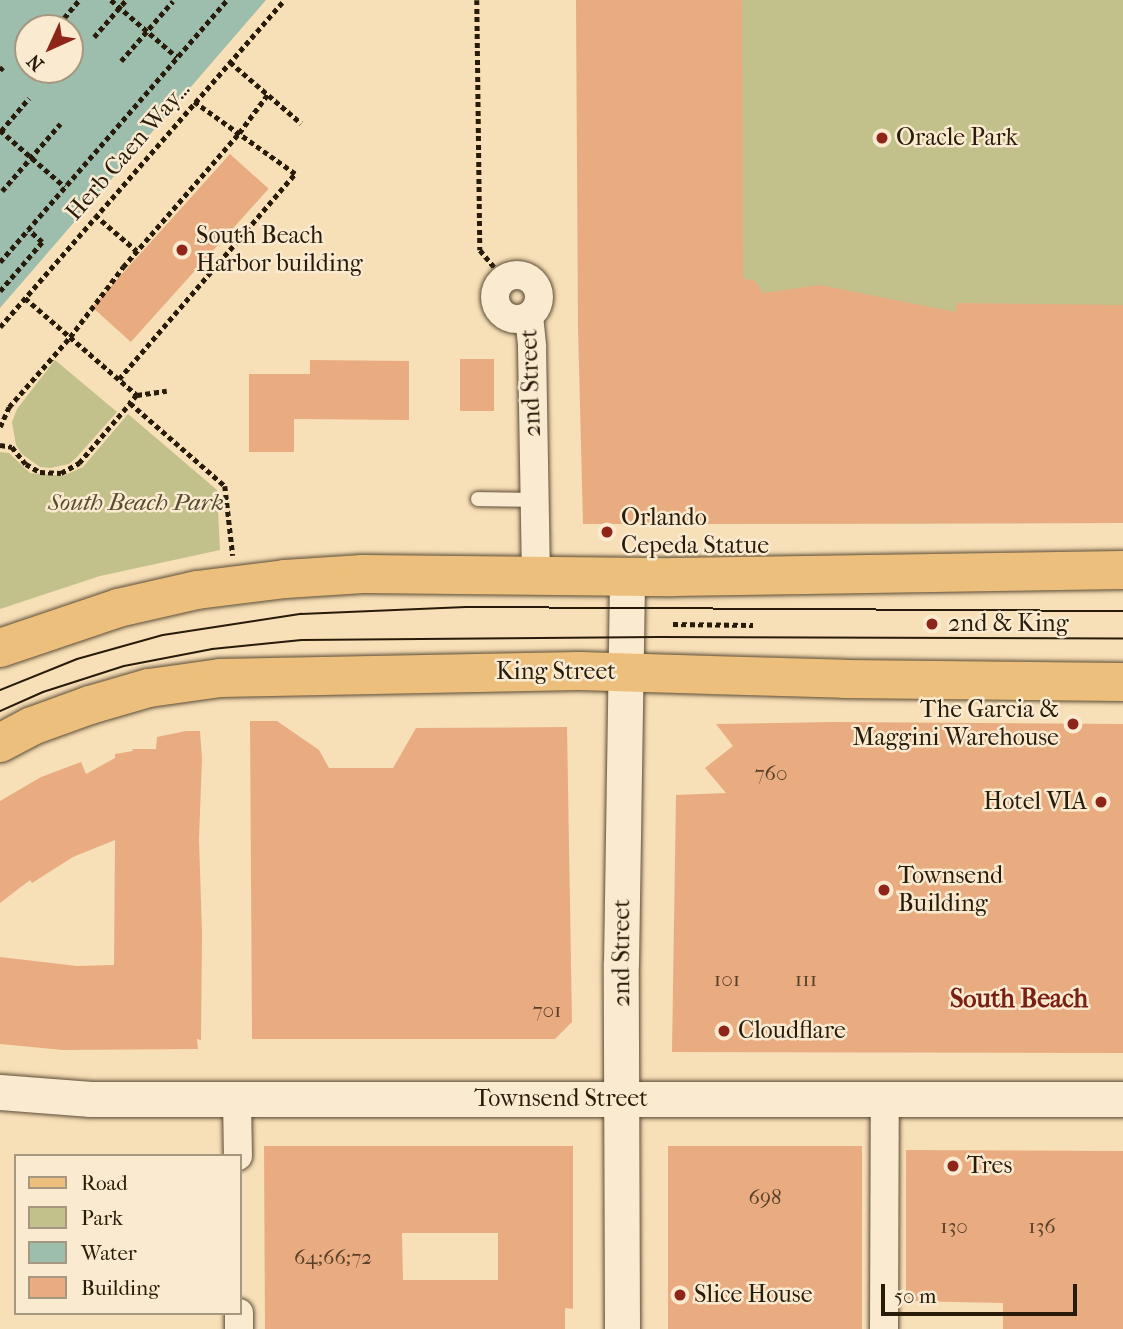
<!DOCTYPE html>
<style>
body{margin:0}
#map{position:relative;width:1123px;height:1329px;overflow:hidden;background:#f7dfb7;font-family:"IM FELL French Canon",serif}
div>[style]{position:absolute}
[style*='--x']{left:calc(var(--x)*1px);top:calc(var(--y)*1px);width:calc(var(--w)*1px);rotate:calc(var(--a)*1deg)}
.green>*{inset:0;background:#c2c08b}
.water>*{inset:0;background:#9dbdad}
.building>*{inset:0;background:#e9ac81;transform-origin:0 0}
.path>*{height:4.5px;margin-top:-2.25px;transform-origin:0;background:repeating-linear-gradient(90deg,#281b0a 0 5px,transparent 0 8.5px)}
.roads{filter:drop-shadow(0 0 2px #5c4c35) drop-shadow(0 0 2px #5c4c35)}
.service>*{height:14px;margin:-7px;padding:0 7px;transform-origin:7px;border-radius:7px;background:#faead0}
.minor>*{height:28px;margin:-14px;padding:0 14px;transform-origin:14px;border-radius:14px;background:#faead0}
.minor>.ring{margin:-14px;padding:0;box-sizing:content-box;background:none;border:28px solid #faead0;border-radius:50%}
.tertiary>*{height:35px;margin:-17.5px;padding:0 17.5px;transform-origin:17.5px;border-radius:17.5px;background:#faead0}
.primary>*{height:38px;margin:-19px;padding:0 19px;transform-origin:19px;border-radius:19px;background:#ecc07c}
.tram>*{height:2px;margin:-1px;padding:0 1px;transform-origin:1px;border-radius:1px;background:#281b0a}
.dots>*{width:19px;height:19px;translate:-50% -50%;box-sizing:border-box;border:4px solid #faead0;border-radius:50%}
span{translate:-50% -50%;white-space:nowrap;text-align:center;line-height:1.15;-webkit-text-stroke:5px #faead0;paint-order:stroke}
.number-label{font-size:21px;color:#583f28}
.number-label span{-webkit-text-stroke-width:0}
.poi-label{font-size:24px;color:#281b0a}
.left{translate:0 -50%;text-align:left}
.right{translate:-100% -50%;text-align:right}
.street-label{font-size:24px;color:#281b0a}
.park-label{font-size:24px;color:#564d31;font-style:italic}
.neighbourhood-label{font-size:26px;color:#7a1f14;font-weight:700}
.legend{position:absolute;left:14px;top:1154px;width:228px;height:161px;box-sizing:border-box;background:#faead0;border:2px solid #a69781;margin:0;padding:9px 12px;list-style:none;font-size:21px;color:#281b0a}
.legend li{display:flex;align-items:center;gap:14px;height:35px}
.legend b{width:35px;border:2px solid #a69781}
.north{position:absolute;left:14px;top:14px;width:70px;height:70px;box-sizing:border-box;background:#faead0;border:2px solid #a69781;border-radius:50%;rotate:225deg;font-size:19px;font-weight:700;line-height:28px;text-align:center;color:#281b0a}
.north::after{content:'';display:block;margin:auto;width:24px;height:32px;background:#8f2418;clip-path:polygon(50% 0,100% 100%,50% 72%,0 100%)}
.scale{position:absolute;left:881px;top:1284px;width:196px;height:32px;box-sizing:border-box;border:4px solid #281b0a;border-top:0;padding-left:9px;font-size:21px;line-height:24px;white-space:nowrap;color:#281b0a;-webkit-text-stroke:5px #faead0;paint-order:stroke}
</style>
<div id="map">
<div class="green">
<div style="clip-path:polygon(639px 0,1123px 0,1123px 523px,583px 524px,583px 474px)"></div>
<div style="clip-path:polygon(55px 360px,117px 412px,76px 458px,69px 464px,50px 468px,40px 467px,22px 454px,16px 445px,12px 422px,17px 409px)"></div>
<div style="clip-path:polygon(128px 414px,217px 490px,220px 550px,100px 576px,0 609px,0 452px,9px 453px,30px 473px,63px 476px,83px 467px)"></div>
</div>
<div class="water">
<div style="clip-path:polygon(evenodd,0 0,266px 0,0 308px,0 0,28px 28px,70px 28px,70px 70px,28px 70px,28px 28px)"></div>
</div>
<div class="building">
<div style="clip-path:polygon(576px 0,742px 0,743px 278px,755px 281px,763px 293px,820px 285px,955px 312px,957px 303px,1123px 305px,1123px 523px,583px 524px,578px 328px)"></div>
<div style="left:230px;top:154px;width:52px;height:206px;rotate:42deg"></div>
<div style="left:460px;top:359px;width:34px;height:52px"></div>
<div style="clip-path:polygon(310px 360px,409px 361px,409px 420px,294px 419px,294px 452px,249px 452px,249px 374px,310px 374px)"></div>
<div style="clip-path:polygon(250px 721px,277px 721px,319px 750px,329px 768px,393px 768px,416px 728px,567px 727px,572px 1022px,555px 1039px,252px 1039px)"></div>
<div style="clip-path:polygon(832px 722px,1123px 724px,1123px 1053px,672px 1052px,676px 795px,726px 793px,705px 768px,733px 746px,716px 724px)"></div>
<div style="clip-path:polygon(186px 731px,200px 731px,202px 758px,199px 839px,202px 933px,201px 1040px,197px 1039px,198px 1049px,63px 1050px,0 1044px,0 957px,77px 966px,114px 965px,115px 840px,73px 857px,32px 883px,30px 880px,0 903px,0 801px,41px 777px,81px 762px,86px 774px,115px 758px,115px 754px,133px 751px,132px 749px,156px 749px,157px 737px)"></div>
<div style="clip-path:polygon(evenodd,264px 1146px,573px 1146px,573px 1309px,565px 1308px,565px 1329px,265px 1329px,264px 1146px,402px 1233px,498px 1233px,498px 1280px,403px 1280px,402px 1233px)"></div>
<div style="left:668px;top:1146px;width:194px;height:183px"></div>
<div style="clip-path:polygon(906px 1150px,1123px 1151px,1123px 1329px,1003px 1329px,1003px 1303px,906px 1301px)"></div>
</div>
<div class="path">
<div style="--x:111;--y:0;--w:87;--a:40.8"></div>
<div style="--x:477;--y:0;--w:250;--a:89.3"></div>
<div style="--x:480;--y:250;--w:38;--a:50"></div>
<div style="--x:64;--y:18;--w:23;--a:-50"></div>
<div style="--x:94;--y:37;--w:49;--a:-49.1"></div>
<div style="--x:121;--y:61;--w:79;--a:-49.1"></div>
<div style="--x:230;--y:62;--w:94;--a:40.7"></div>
<div style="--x:0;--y:70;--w:4;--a:-45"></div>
<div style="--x:0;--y:130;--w:86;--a:41.2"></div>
<div style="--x:1;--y:131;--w:43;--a:-49.7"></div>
<div style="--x:2;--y:191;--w:89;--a:-49.1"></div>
<div style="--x:95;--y:215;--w:55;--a:40.6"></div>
<div style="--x:0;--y:262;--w:347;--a:-49.1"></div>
<div style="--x:0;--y:291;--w:65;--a:-49.4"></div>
<div style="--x:42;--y:242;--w:18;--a:-139"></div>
<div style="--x:25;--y:298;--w:148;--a:40.9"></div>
<div style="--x:137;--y:395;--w:11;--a:131"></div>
<div style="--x:130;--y:403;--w:126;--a:41.1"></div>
<div style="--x:225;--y:486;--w:70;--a:83.5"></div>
<div style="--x:0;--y:327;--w:433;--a:-49"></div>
<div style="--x:119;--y:379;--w:270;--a:-49.4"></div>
<div style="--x:295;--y:174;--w:124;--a:-144.5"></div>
<div style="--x:137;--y:395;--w:30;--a:-8"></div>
<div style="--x:0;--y:427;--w:22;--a:-66"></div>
<div style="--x:9;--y:407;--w:93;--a:-48.9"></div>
<div style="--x:70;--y:337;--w:88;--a:-52.9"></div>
<div style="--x:123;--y:267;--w:177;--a:-49.1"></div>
<div style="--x:239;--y:133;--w:49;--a:-53.4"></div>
<div style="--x:0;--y:445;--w:12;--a:9"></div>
<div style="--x:12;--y:447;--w:22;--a:51"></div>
<div style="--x:26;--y:464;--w:16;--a:30"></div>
<div style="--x:40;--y:472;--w:21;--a:3"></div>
<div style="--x:61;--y:473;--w:21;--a:-29"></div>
<div style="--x:79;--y:463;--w:79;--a:-49.6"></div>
<div style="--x:673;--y:624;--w:80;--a:0.7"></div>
</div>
<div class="roads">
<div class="service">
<div style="--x:478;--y:499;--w:56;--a:1"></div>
</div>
<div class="minor">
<div class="ring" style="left:495px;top:275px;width:16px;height:16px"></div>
<div style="--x:529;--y:316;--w:31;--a:84"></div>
<div style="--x:532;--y:347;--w:229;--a:89"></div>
<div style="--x:237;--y:1100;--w:56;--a:89"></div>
<div style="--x:239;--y:1313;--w:16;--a:90"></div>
<div style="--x:884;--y:1329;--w:230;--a:-89.8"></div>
</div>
<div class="tertiary">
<div style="--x:0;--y:1092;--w:91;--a:4.4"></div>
<div style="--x:91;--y:1099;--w:1032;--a:0"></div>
<div style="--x:622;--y:1329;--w:366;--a:-90.2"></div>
<div style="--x:621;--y:963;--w:387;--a:-89.1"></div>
</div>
<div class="primary">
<div style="--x:0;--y:648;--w:125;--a:-18.7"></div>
<div style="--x:118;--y:608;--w:81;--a:-12.8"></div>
<div style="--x:197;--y:590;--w:89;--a:-7.1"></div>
<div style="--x:285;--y:579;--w:78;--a:-3.7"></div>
<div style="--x:363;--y:574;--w:310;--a:0.6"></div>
<div style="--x:673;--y:577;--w:450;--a:-0.9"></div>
<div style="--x:0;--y:743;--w:36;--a:-28"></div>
<div style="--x:32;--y:726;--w:62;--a:-19.9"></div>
<div style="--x:90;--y:705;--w:61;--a:-16.1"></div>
<div style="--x:149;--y:688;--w:72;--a:-8"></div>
<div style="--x:220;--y:678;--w:359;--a:-1.1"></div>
<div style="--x:579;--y:671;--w:265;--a:1.7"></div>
<div style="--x:844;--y:679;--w:279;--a:0.6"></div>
</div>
</div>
<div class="tram">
<div style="--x:0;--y:690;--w:83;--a:-21.9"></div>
<div style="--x:77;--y:659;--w:89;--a:-15.6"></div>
<div style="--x:163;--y:635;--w:140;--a:-8.7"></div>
<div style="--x:301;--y:614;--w:165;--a:-2.4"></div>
<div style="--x:466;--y:607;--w:657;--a:0.35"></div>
<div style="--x:0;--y:711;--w:47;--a:-23.8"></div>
<div style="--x:43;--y:692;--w:85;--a:-17.8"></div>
<div style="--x:124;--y:666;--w:90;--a:-10.9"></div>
<div style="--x:212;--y:649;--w:90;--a:-5.7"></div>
<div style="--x:302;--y:640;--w:357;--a:-0.5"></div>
<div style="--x:659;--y:637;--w:464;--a:0.2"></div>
</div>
<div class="dots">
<div style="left:882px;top:138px;background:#8f2418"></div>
<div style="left:182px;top:250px;background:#8f2418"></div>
<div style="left:607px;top:532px;background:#8f2418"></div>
<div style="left:932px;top:624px;background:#8f2418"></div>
<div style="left:1073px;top:724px;background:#8f2418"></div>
<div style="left:1101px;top:802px;background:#8f2418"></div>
<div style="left:884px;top:890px;background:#8f2418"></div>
<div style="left:724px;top:1031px;background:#8f2418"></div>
<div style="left:953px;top:1166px;background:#8f2418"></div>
<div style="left:680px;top:1295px;background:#8f2418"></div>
</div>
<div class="number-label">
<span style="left:771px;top:773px">760</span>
<span style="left:727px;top:979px">101</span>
<span style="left:806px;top:979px">111</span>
<span style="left:547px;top:1010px">701</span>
<span style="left:765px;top:1197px">698</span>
<span style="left:954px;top:1226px">130</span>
<span style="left:1042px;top:1226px">136</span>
<span style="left:333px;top:1257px">64;66;72</span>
</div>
<div class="poi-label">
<span class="left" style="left:896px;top:138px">Oracle Park</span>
<span class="left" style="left:196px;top:250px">South Beach<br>Harbor building</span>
<span class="left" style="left:621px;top:532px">Orlando<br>Cepeda Statue</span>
<span class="left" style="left:948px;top:624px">2nd &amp; King</span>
<span class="right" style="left:1059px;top:724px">The Garcia &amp;<br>Maggini Warehouse</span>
<span class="right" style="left:1087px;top:802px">Hotel VIA</span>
<span class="left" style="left:898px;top:890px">Townsend<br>Building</span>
<span class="left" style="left:738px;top:1031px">Cloudflare</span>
<span class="left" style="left:967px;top:1166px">Tres</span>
<span class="left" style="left:694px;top:1295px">Slice House</span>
</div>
<div class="street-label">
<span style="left:128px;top:151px;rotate:-49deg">Herb Caen Way...</span>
<span style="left:531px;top:383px;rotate:-92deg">2nd Street</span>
<span style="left:556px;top:672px">King Street</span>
<span style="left:622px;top:953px;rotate:-90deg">2nd Street</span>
<span style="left:561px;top:1099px">Townsend Street</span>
</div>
<div class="park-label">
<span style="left:136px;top:503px">South Beach Park</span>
</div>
<div class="neighbourhood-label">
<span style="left:1019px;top:999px">South Beach</span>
</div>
<ul class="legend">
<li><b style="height:9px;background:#ecc07c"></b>Road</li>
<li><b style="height:19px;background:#c2c08b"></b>Park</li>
<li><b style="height:19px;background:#9dbdad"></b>Water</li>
<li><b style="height:19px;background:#e9ac81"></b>Building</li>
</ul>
<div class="north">N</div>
<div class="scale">50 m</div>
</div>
